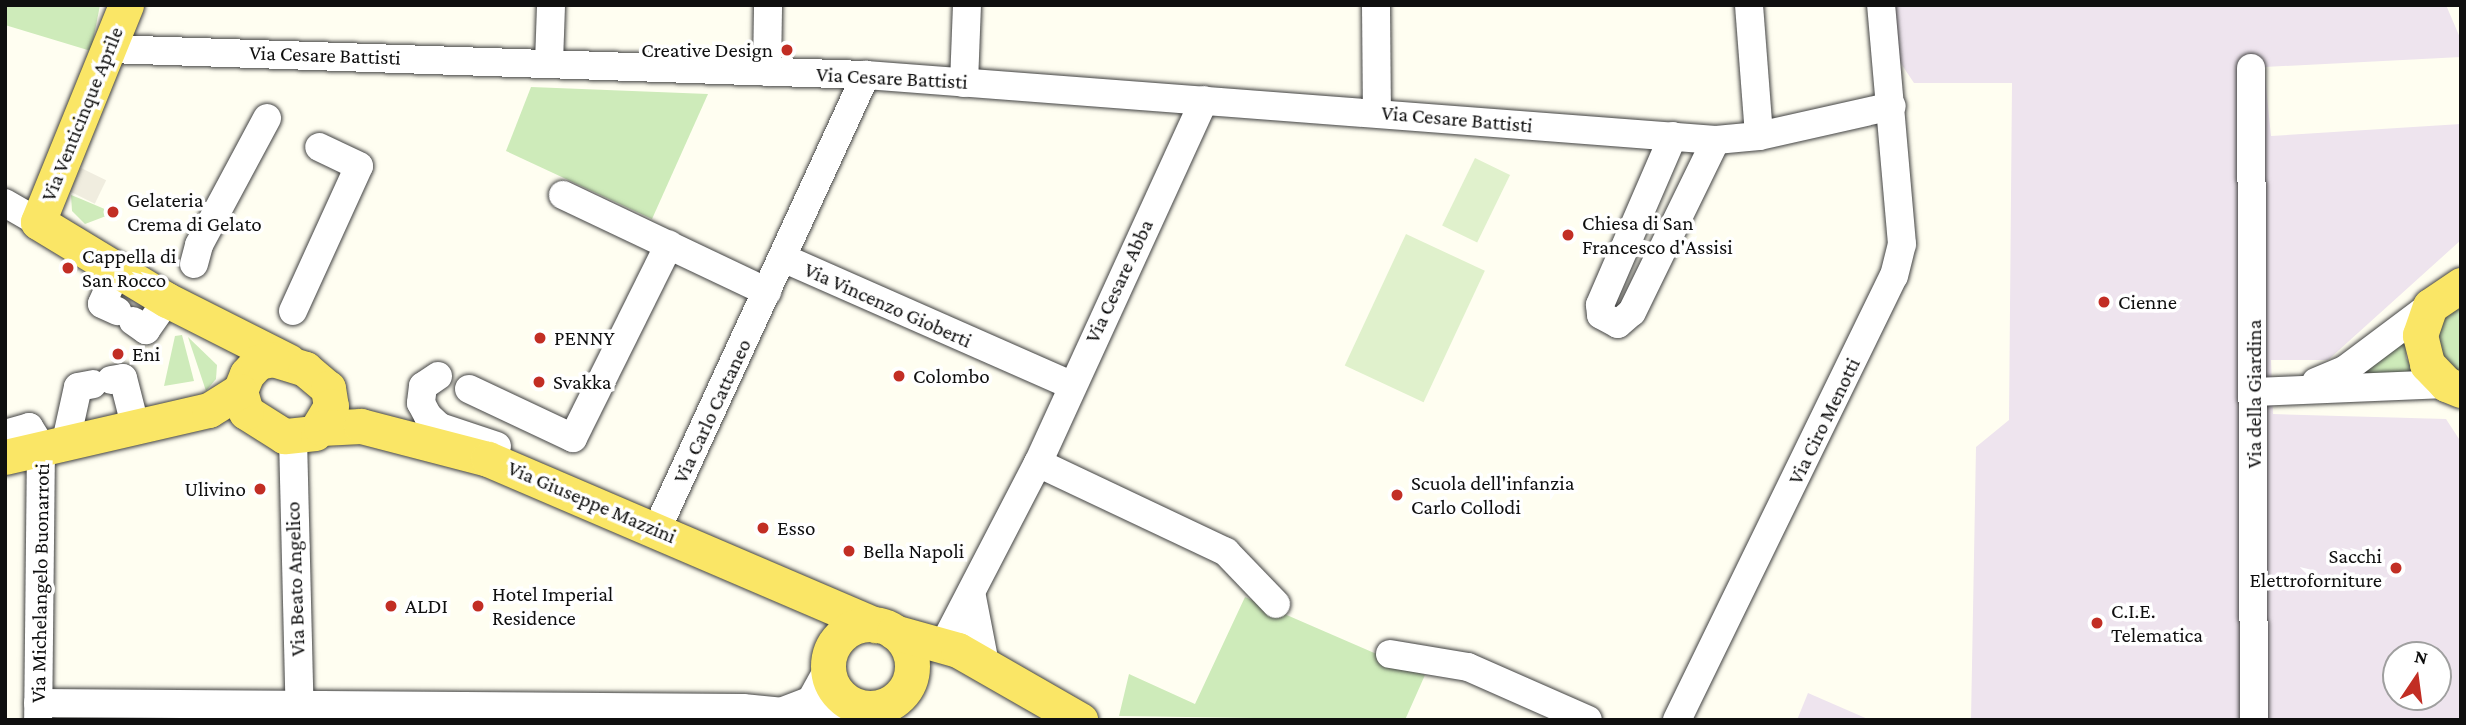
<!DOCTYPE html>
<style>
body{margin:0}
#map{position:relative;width:2466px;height:725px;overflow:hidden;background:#fffef1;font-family:"Crimson Pro",serif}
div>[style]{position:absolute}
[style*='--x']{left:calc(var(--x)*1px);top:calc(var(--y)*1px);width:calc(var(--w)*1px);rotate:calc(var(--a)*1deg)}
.industrial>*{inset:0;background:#eee4ee}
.green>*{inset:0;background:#ceebba}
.pitch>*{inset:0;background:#e0f1cc;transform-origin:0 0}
.plaza>*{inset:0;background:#f0eddf;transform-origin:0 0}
.roads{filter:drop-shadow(0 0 2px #424242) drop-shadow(0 0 2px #424242)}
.minor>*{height:28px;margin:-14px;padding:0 14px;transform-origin:14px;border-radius:14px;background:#fff}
.major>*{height:35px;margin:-17.5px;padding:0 17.5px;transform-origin:17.5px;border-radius:17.5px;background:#fae666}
.major>.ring{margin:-17.5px;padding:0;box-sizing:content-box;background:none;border:35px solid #fae666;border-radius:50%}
.dots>*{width:19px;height:19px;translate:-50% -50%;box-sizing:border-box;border:4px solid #fff;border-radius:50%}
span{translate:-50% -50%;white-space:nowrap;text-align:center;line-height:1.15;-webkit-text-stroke:7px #fff;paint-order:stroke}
.poi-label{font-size:21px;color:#0f0f0f}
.right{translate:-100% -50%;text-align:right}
.left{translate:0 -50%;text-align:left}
.street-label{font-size:21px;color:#0f0f0f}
.frame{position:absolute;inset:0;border:7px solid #0f0f0f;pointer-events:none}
.north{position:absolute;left:2382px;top:641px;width:70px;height:70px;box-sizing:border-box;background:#fff;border:2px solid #9f9f9f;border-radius:50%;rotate:13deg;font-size:19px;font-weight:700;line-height:28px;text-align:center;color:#0f0f0f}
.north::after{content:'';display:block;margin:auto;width:24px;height:32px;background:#c22e24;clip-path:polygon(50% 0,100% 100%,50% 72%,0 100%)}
</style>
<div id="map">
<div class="industrial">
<div style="clip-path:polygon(evenodd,1894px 5px,2446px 5px,2461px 40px,2461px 57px,2264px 67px,2271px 136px,2461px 124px,2461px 240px,2328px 360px,2271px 360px,2273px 414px,2446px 419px,2461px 442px,2461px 720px,1971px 720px,1976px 447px,2009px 420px,2012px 83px,1914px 83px,1900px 62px,1894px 5px,2396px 655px,2438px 655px,2438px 697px,2396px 697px,2396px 655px)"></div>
<div style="clip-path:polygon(1808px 693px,1870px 720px,1797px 720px)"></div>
</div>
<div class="green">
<div style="clip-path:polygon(5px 5px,100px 5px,91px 51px,5px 25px)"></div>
<div style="clip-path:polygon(531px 87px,708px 94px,652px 219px,506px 151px)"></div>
<div style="clip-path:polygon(71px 195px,81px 199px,114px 213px,85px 224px,72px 211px)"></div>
<div style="clip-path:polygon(2461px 296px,2461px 381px,2440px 368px,2432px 322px)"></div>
<div style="clip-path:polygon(2406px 332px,2406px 358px,2420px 380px,2357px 374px)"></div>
<div style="clip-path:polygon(182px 335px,194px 381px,164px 386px,175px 336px)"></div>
<div style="clip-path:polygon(188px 337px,217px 365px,216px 379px,206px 391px)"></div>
<div style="clip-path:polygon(1245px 597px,1425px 675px,1405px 720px,1119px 716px,1129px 674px,1195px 704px)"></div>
</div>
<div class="pitch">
<div style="left:1475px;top:158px;width:39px;height:75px;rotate:26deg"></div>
<div style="left:1406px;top:234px;width:87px;height:145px;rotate:25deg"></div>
</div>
<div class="plaza">
<div style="left:81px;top:168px;width:28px;height:26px;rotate:26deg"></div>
</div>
<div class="roads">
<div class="minor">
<div style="--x:1376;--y:5;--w:107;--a:89.5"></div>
<div style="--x:1749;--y:5;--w:131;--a:85.6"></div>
<div style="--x:109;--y:49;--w:757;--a:1.97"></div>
<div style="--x:866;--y:75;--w:852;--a:4.37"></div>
<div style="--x:1716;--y:140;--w:43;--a:-5.3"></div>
<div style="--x:1759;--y:136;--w:136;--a:-12.7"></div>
<div style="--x:549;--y:63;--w:58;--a:-88"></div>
<div style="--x:2251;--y:68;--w:652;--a:89.74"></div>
<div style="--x:767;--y:72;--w:67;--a:-89.1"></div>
<div style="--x:964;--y:83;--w:78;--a:-87.8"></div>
<div style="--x:1673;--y:136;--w:184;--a:113.4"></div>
<div style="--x:1600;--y:305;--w:10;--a:84"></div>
<div style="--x:1601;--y:315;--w:19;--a:28"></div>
<div style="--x:1618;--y:324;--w:18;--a:-41"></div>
<div style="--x:1632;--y:312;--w:191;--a:-64"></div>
<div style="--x:563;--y:195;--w:226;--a:25.4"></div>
<div style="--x:5;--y:203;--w:38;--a:30"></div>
<div style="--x:783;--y:258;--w:315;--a:23.8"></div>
<div style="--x:194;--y:264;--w:20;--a:-75"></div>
<div style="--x:199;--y:245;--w:144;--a:-61.8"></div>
<div style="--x:117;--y:270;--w:37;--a:114"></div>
<div style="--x:102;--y:304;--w:17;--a:25"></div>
<div style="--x:293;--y:311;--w:159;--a:-65.5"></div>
<div style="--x:359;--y:166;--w:44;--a:-154.6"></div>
<div style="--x:133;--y:321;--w:16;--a:35"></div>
<div style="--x:146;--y:330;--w:37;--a:-55"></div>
<div style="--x:438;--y:376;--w:18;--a:146"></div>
<div style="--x:423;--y:386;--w:17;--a:97"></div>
<div style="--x:421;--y:403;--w:15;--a:62"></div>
<div style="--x:428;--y:416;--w:16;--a:43"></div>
<div style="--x:440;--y:427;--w:60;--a:18.4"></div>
<div style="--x:111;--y:380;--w:12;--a:-9"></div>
<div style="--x:123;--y:378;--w:53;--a:75.7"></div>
<div style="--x:2316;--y:382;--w:33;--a:-23"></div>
<div style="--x:2346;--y:369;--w:105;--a:-36.9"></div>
<div style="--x:469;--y:389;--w:115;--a:25.2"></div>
<div style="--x:573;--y:438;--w:216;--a:-63.6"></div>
<div style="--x:2255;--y:392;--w:191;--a:-2.4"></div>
<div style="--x:5;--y:434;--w:25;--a:-16"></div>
<div style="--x:29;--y:427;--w:22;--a:58"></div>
<div style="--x:41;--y:446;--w:274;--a:90.6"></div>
<div style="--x:293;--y:438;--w:282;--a:88.6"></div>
<div style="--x:66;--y:441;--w:55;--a:-77.5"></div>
<div style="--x:78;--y:387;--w:15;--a:-11"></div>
<div style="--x:1038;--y:463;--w:208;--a:25.3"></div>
<div style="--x:1226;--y:552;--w:72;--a:46.1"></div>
<div style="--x:657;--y:529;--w:500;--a:-65.3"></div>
<div style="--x:972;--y:597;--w:68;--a:79"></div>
<div style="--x:944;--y:644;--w:204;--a:-62.6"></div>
<div style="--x:1038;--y:463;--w:399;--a:-65.4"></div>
<div style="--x:1390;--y:654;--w:79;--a:9.5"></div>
<div style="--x:1468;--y:667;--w:131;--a:23.8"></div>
<div style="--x:38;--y:703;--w:705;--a:0.41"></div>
<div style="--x:743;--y:708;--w:71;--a:5.6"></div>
<div style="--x:814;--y:715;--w:41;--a:-14"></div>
<div style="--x:880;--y:707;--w:13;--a:86"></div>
<div style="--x:783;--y:711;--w:30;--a:-21"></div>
<div style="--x:811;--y:700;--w:35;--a:-61"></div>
<div style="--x:1677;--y:720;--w:494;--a:-64"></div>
<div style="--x:1894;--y:276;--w:33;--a:-76"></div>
<div style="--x:1902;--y:244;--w:240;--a:-95"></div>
</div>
<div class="major">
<div style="--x:126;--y:5;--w:234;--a:112.1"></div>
<div style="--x:38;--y:222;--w:151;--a:31.2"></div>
<div style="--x:167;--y:300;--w:136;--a:26.8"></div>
<div style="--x:2461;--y:285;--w:37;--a:146"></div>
<div style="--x:2430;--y:306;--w:31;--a:109"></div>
<div style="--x:2420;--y:335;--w:30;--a:76"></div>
<div style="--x:2427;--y:364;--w:28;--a:46"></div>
<div style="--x:2446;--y:384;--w:16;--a:22"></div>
<div style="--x:273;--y:359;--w:34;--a:17"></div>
<div style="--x:305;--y:369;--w:30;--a:40"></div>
<div style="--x:328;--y:388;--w:18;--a:81"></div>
<div style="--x:331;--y:406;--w:31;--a:121"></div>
<div style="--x:315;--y:433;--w:31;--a:174"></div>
<div style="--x:284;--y:436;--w:45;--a:-147.7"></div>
<div style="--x:246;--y:412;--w:22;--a:-106"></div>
<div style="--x:240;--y:391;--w:18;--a:-68"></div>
<div style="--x:247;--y:374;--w:16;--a:-47"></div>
<div style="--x:258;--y:362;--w:15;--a:-11"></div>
<div style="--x:321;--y:428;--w:40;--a:-2.9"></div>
<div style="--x:361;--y:426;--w:131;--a:14.6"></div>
<div style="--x:488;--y:459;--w:422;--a:23.2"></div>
<div style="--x:5;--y:457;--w:209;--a:-13"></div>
<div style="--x:209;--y:410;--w:36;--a:-32"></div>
<div class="ring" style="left:828px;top:624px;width:49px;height:49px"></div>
<div style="--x:894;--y:632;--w:66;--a:15.7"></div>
<div style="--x:958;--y:650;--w:141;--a:29.8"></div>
</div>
</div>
<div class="dots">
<div style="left:787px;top:50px;background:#c22e24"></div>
<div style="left:113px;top:212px;background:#c22e24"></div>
<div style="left:1568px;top:235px;background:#c22e24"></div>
<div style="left:68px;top:268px;background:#c22e24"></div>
<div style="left:2104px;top:302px;background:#c22e24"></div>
<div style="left:540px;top:338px;background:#c22e24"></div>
<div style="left:118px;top:354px;background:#c22e24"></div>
<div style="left:899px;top:376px;background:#c22e24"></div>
<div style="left:539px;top:382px;background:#c22e24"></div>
<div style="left:260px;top:489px;background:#c22e24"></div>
<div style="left:1397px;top:495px;background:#c22e24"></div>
<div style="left:763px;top:528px;background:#c22e24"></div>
<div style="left:849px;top:551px;background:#c22e24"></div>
<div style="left:2396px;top:568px;background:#c22e24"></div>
<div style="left:391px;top:606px;background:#c22e24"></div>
<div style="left:478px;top:606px;background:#c22e24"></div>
<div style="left:2097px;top:623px;background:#c22e24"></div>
</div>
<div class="poi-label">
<span class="right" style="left:773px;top:50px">Creative Design</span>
<span class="left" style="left:127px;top:212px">Gelateria<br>Crema di Gelato</span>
<span class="left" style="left:1582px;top:235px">Chiesa di San<br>Francesco d'Assisi</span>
<span class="left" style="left:82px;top:268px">Cappella di<br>San Rocco</span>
<span class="left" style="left:2118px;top:302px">Cienne</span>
<span class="left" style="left:554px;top:338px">PENNY</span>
<span class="left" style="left:132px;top:354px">Eni</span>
<span class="left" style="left:913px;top:376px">Colombo</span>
<span class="left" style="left:553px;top:382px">Svakka</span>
<span class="left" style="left:1411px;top:495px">Scuola dell'infanzia<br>Carlo Collodi</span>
<span class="right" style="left:246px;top:489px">Ulivino</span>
<span class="left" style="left:777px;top:528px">Esso</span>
<span class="left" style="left:863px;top:551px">Bella Napoli</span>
<span class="right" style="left:2382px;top:568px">Sacchi<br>Elettroforniture</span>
<span class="left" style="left:492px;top:606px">Hotel Imperial<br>Residence</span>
<span class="left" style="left:405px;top:606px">ALDI</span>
<span class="left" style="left:2111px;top:623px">C.I.E.<br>Telematica</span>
</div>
<div class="street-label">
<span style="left:325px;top:55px;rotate:2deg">Via Cesare Battisti</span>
<span style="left:892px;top:78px;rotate:3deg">Via Cesare Battisti</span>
<span style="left:82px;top:114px;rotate:-68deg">Via Venticinque Aprile</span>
<span style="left:1457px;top:119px;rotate:5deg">Via Cesare Battisti</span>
<span style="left:1119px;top:281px;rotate:-65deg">Via Cesare Abba</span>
<span style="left:888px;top:305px;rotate:24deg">Via Vincenzo Gioberti</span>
<span style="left:2254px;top:394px;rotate:-90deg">Via della Giardina</span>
<span style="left:712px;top:411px;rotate:-65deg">Via Carlo Cattaneo</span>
<span style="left:1824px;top:421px;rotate:-64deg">Via Ciro Menotti</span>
<span style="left:592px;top:502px;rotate:23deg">Via Giuseppe Mazzini</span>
<span style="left:295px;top:579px;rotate:-92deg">Via Beato Angelico</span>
<span style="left:40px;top:583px;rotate:-89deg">Via Michelangelo Buonarroti</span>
</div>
<div class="frame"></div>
<div class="north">N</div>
</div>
